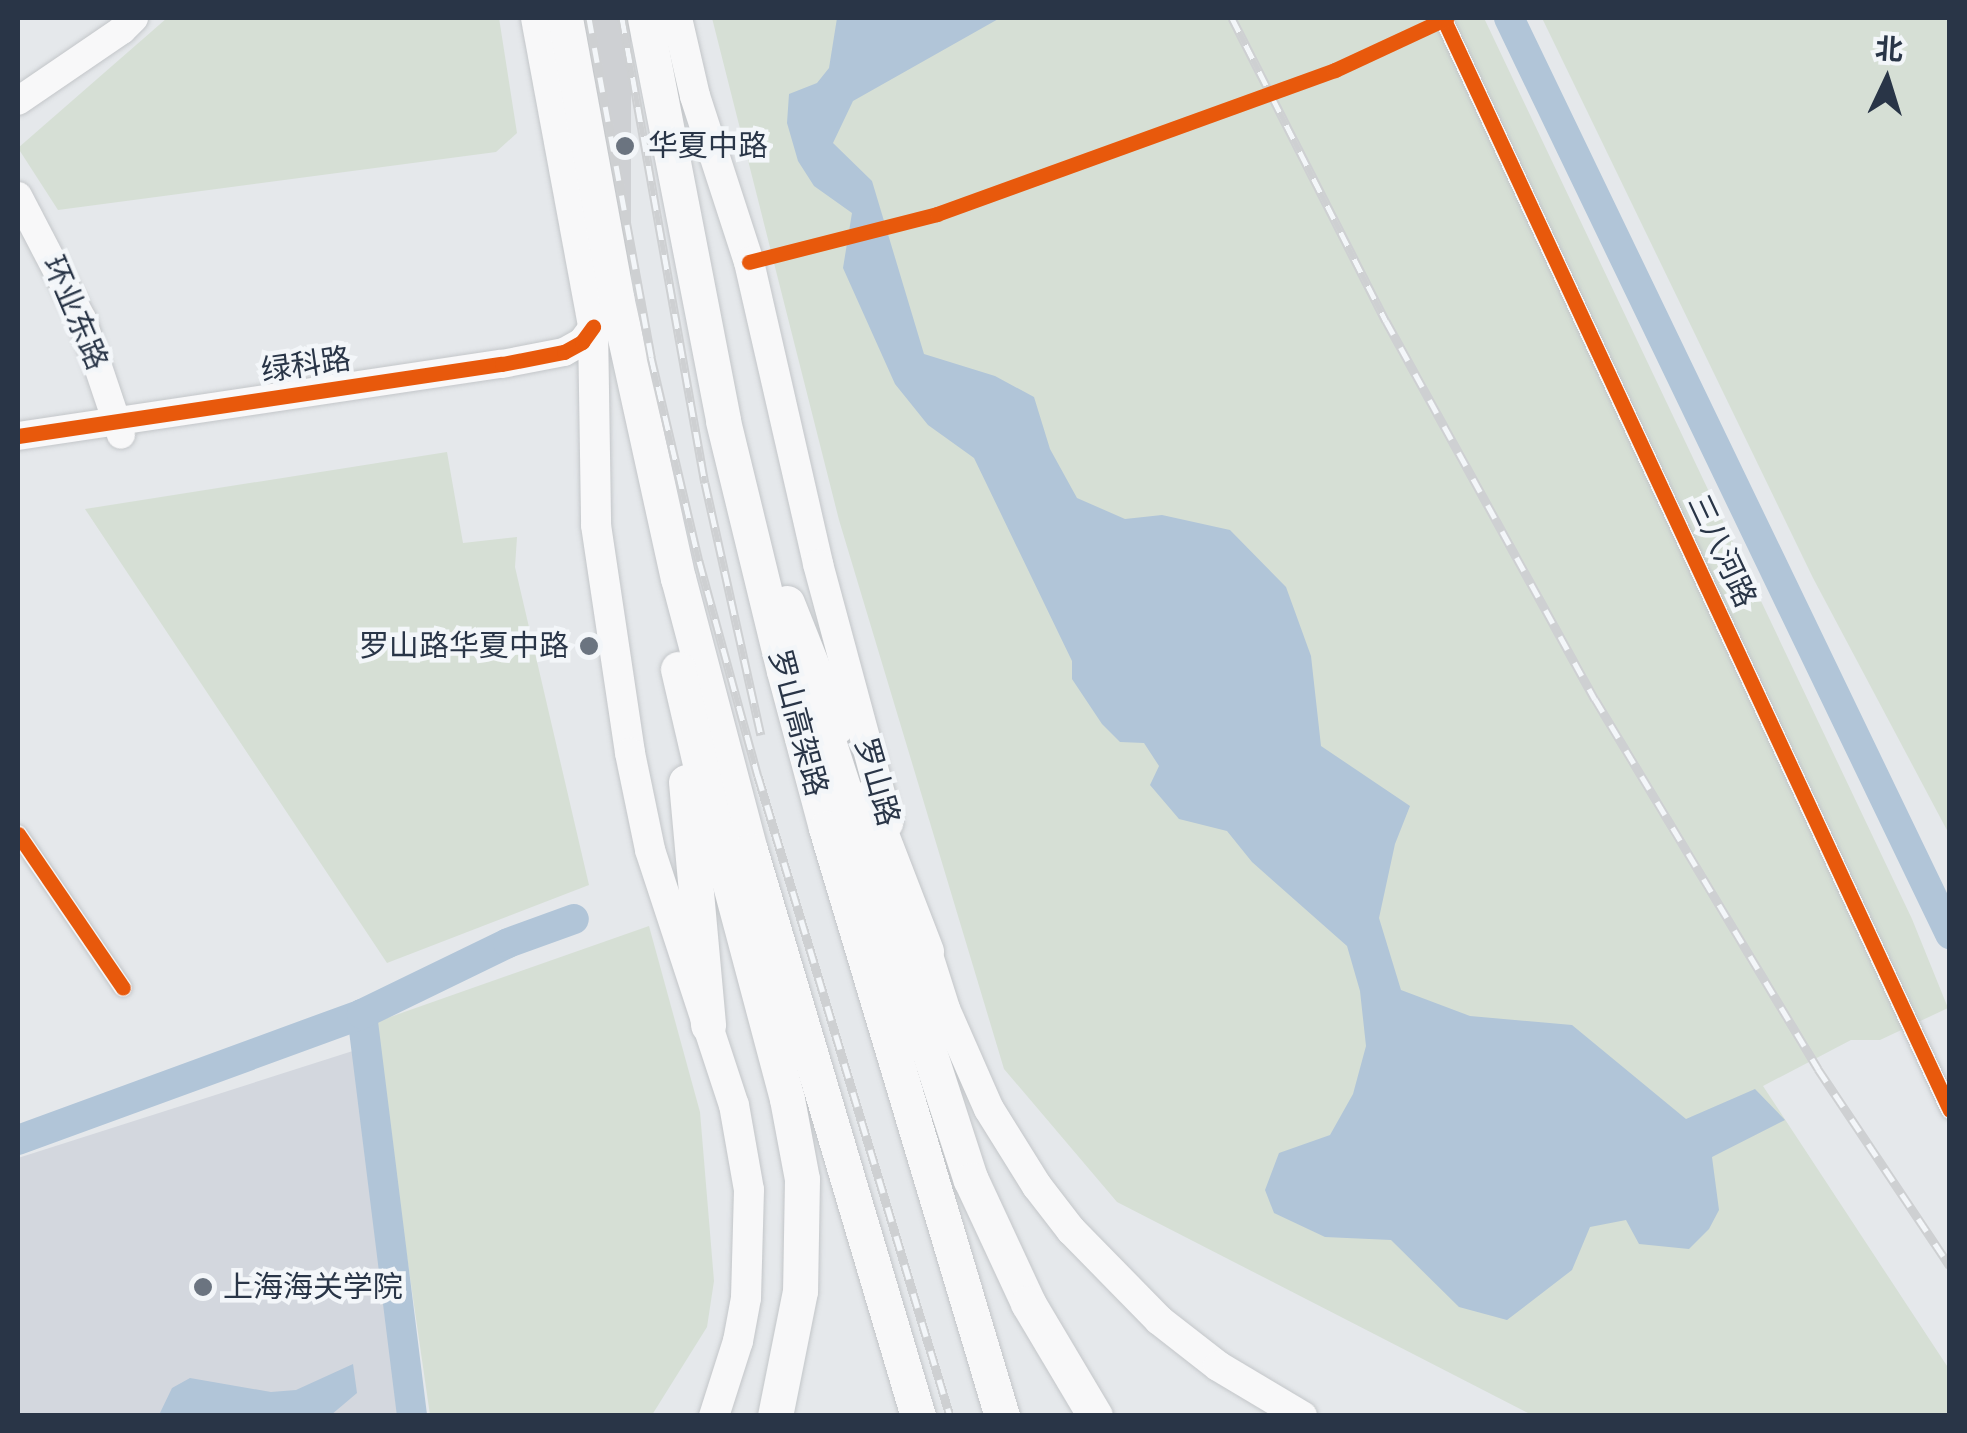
<!DOCTYPE html>
<meta charset="utf-8">
<style>
body{margin:0}
#map{position:relative;width:1967px;height:1433px;overflow:hidden;background:#e5e8eb;font-family:"DM Sans","Noto Sans SC",sans-serif}
div>[style]{position:absolute}
[style*='--x']{left:calc(var(--x)*1px);top:calc(var(--y)*1px);width:calc(var(--w)*1px);rotate:calc(var(--a)*1deg)}
.built>*{inset:0;background:#d3d7de}
.green>*{inset:0;background:#d6dfd5}
.water>*{inset:0;background:#b1c5d8}
.river>*{height:30px;margin:-15px;padding:0 15px;transform-origin:15px;border-radius:15px;background:#b1c5d8}
.building>*{inset:0;background:#ced0d3;transform-origin:0 0}
.roads{filter:drop-shadow(0 0 2px #c3c6c9) drop-shadow(0 0 2px #c3c6c9)}
.street>*{height:18px;margin:-9px;padding:0 9px;transform-origin:9px;border-radius:9px;background:#f5f6f7}
.secondary>*{height:28px;margin:-14px;padding:0 14px;transform-origin:14px;border-radius:14px;background:#f8f8f9}
.primary>*{height:30px;margin:-15px;padding:0 15px;transform-origin:15px;border-radius:15px;background:#f8f8f9}
.highway>*{height:35px;margin:-17.5px;padding:0 17.5px;transform-origin:17.5px;border-radius:17.5px;background:#f8f8f9}
.rail>*{height:9px;margin-top:-4.5px;transform-origin:0;background:repeating-linear-gradient(90deg,#f3f6f9 0 15px,#ced0d2 0 30px);box-sizing:border-box;border-block:2px solid #ced0d2}
.cycleway>*{height:15px;margin:-7.5px;padding:0 7.5px;transform-origin:7.5px;border-radius:7.5px;background:#e8590c}
.dots>*{width:28px;height:28px;translate:-50% -50%;box-sizing:border-box;border:5px solid #f3f6f9;border-radius:50%}
span{translate:-50% -50%;white-space:nowrap;text-align:center;line-height:1.15;-webkit-text-stroke:9px #f3f6f9;paint-order:stroke}
.poi-label{font-size:30px;color:#293547}
.left{translate:0 -50%;text-align:left}
.right{translate:-100% -50%;text-align:right}
.street-label{font-size:30px;color:#293547}
.frame{position:absolute;inset:0;border:20px solid #293547;pointer-events:none}
.north{position:absolute;left:1837px;top:30px;width:100px;height:100px;-webkit-text-stroke:8px #f3f6f9;paint-order:stroke;rotate:4deg;font-size:28px;font-weight:700;line-height:40px;text-align:center;color:#293547}
.north::after{content:'';display:block;margin:auto;width:35px;height:45px;background:#293547;clip-path:polygon(50% 0,100% 100%,50% 72%,0 100%)}
</style>
<div id="map">
<div class="built">
<div style="clip-path:polygon(359px 1049px,405px 1415px,18px 1415px,18px 1158px)"></div>
</div>
<div class="green">
<div style="clip-path:polygon(167px 18px,499px 18px,517px 133px,496px 152px,58px 210px,18px 148px)"></div>
<div style="clip-path:polygon(712px 18px,1484px 18px,1912px 919px,1948px 1008px,1880px 1040px,1851px 1040px,1763px 1086px,1949px 1369px,1949px 1415px,1532px 1415px,1117px 1202px,1004px 1069px,839px 520px)"></div>
<div style="clip-path:polygon(1542px 18px,1949px 18px,1949px 834px,1813px 578px)"></div>
<div style="clip-path:polygon(447px 452px,463px 543px,517px 537px,515px 567px,589px 885px,387px 963px,85px 509px)"></div>
<div style="clip-path:polygon(649px 926px,700px 1112px,714px 1281px,707px 1327px,652px 1415px,430px 1415px,373px 1023px)"></div>
</div>
<div class="water">
<div style="clip-path:polygon(837px 18px,1000px 18px,853px 101px,833px 143px,872px 181px,924px 354px,995px 376px,1034px 397px,1050px 449px,1077px 498px,1125px 519px,1162px 515px,1230px 530px,1286px 587px,1311px 656px,1321px 746px,1410px 806px,1395px 844px,1379px 918px,1401px 990px,1470px 1016px,1572px 1025px,1686px 1119px,1755px 1089px,1785px 1120px,1712px 1157px,1719px 1210px,1709px 1229px,1689px 1249px,1639px 1244px,1626px 1220px,1590px 1227px,1572px 1270px,1507px 1320px,1459px 1307px,1391px 1240px,1325px 1237px,1274px 1213px,1265px 1190px,1279px 1153px,1330px 1135px,1353px 1094px,1366px 1046px,1360px 991px,1347px 946px,1252px 862px,1227px 831px,1179px 819px,1150px 785px,1159px 766px,1144px 743px,1120px 742px,1102px 724px,1072px 679px,1072px 661px,974px 458px,928px 425px,895px 384px,843px 268px,852px 213px,814px 186px,798px 161px,787px 123px,789px 94px,817px 83px,829px 68px)"></div>
<div style="clip-path:polygon(353px 1364px,357px 1393px,331px 1415px,159px 1415px,172px 1388px,190px 1378px,271px 1392px,296px 1390px)"></div>
</div>
<div class="river">
<div style="--x:1509;--y:18;--w:1017;--a:64.29"></div>
<div style="--x:362;--y:1014;--w:405;--a:82.9"></div>
<div style="--x:18;--y:1140;--w:366;--a:-20.1"></div>
<div style="--x:362;--y:1014;--w:162;--a:-25.9"></div>
<div style="--x:508;--y:943;--w:70;--a:-20"></div>
</div>
<div class="building">
<div style="left:572px;top:18px;width:59px;height:271px"></div>
</div>
<div class="roads">
<div class="street">
<div style="--x:1443;--y:18;--w:1204;--a:65.1"></div>
<div style="--x:18;--y:834;--w:186;--a:55.7"></div>
</div>
<div class="secondary">
<div style="--x:18;--y:101;--w:126;--a:-34.3"></div>
<div style="--x:122;--y:30;--w:17;--a:-45"></div>
<div style="--x:18;--y:196;--w:139;--a:62.5"></div>
<div style="--x:82;--y:319;--w:122;--a:71.4"></div>
<div style="--x:18;--y:436;--w:489;--a:-8.5"></div>
<div style="--x:502;--y:364;--w:63;--a:-11"></div>
<div style="--x:564;--y:352;--w:21;--a:-29"></div>
<div style="--x:582;--y:342;--w:19;--a:-54"></div>
</div>
<div class="primary">
<div style="--x:536;--y:18;--w:314;--a:79.5"></div>
<div style="--x:593;--y:327;--w:198;--a:89.1"></div>
<div style="--x:596;--y:525;--w:231;--a:81.5"></div>
<div style="--x:630;--y:753;--w:99;--a:78.3"></div>
<div style="--x:650;--y:850;--w:268;--a:71.8"></div>
<div style="--x:734;--y:1105;--w:86;--a:80"></div>
<div style="--x:749;--y:1190;--w:108;--a:91.6"></div>
<div style="--x:746;--y:1298;--w:44;--a:100.5"></div>
<div style="--x:738;--y:1341;--w:79;--a:107.7"></div>
<div style="--x:677;--y:18;--w:80;--a:77"></div>
<div style="--x:695;--y:96;--w:175;--a:72"></div>
<div style="--x:749;--y:262;--w:310;--a:77.1"></div>
<div style="--x:818;--y:564;--w:269;--a:74.9"></div>
<div style="--x:920;--y:930;--w:83;--a:72.4"></div>
<div style="--x:945;--y:1009;--w:109;--a:66.3"></div>
<div style="--x:989;--y:1109;--w:91;--a:58.1"></div>
<div style="--x:1037;--y:1186;--w:56;--a:52.3"></div>
<div style="--x:1071;--y:1230;--w:126;--a:45.6"></div>
<div style="--x:1159;--y:1320;--w:75;--a:37.9"></div>
<div style="--x:1218;--y:1366;--w:98;--a:30.8"></div>
</div>
<div class="highway">
<div style="--x:565;--y:18;--w:284;--a:79.6"></div>
<div style="--x:616;--y:297;--w:288;--a:77.6"></div>
<div style="--x:678;--y:578;--w:281;--a:75.2"></div>
<div style="--x:750;--y:850;--w:590;--a:73.47"></div>
<div style="--x:645;--y:18;--w:410;--a:79"></div>
<div style="--x:723;--y:421;--w:257;--a:76.3"></div>
<div style="--x:784;--y:671;--w:163;--a:75"></div>
<div style="--x:826;--y:828;--w:614;--a:73.34"></div>
<div style="--x:787;--y:603;--w:133;--a:68.4"></div>
<div style="--x:678;--y:669;--w:167;--a:76.9"></div>
<div style="--x:716;--y:832;--w:276;--a:75.1"></div>
<div style="--x:787;--y:1099;--w:81;--a:79.4"></div>
<div style="--x:802;--y:1179;--w:112;--a:91"></div>
<div style="--x:800;--y:1291;--w:127;--a:101.3"></div>
<div style="--x:817;--y:707;--w:497;--a:72"></div>
<div style="--x:971;--y:1180;--w:136;--a:65.1"></div>
<div style="--x:1028;--y:1303;--w:131;--a:59.3"></div>
<div style="--x:686;--y:782;--w:244;--a:84.8"></div>
<div style="--x:867;--y:798;--w:164;--a:68.9"></div>
</div>
</div>
<div class="rail">
<div style="--x:589;--y:18;--w:345;--a:79.6"></div>
<div style="--x:651;--y:357;--w:210;--a:76.8"></div>
<div style="--x:699;--y:561;--w:223;--a:74.7"></div>
<div style="--x:758;--y:776;--w:668;--a:73.3"></div>
<div style="--x:622;--y:18;--w:472;--a:79.9"></div>
<div style="--x:705;--y:483;--w:258;--a:77.5"></div>
<div style="--x:1232;--y:18;--w:340;--a:63.1"></div>
<div style="--x:1386;--y:321;--w:432;--a:61.1"></div>
<div style="--x:1595;--y:699;--w:432;--a:58.9"></div>
<div style="--x:1818;--y:1069;--w:237;--a:56.2"></div>
</div>
<div class="cycleway">
<div style="--x:1443;--y:18;--w:1204;--a:65.1"></div>
<div style="--x:749;--y:262;--w:194;--a:-14.3"></div>
<div style="--x:937;--y:214;--w:423;--a:-19.9"></div>
<div style="--x:1335;--y:70;--w:123;--a:-24.9"></div>
<div style="--x:18;--y:436;--w:489;--a:-8.5"></div>
<div style="--x:502;--y:364;--w:63;--a:-11"></div>
<div style="--x:564;--y:352;--w:21;--a:-29"></div>
<div style="--x:582;--y:342;--w:19;--a:-54"></div>
<div style="--x:18;--y:834;--w:186;--a:55.7"></div>
</div>
<div class="dots">
<div style="left:625px;top:146px;background:#6b7480"></div>
<div style="left:589px;top:646px;background:#6b7480"></div>
<div style="left:203px;top:1287px;background:#6b7480"></div>
</div>
<div class="poi-label">
<span class="left" style="left:648px;top:146px">华夏中路</span>
<span class="right" style="left:569px;top:646px">罗山路华夏中路</span>
<span class="left" style="left:223px;top:1287px">上海海关学院</span>
</div>
<div class="street-label">
<span style="left:75px;top:313px;rotate:67deg">环业东路</span>
<span style="left:306px;top:365px;rotate:-8deg">绿科路</span>
<span style="left:1722px;top:551px;rotate:65deg">三八河路</span>
<span style="left:798px;top:723px;rotate:75deg">罗山高架路</span>
<span style="left:877px;top:782px;rotate:74deg">罗山路</span>
</div>
<div class="frame"></div>
<div class="north">北</div>
</div>
